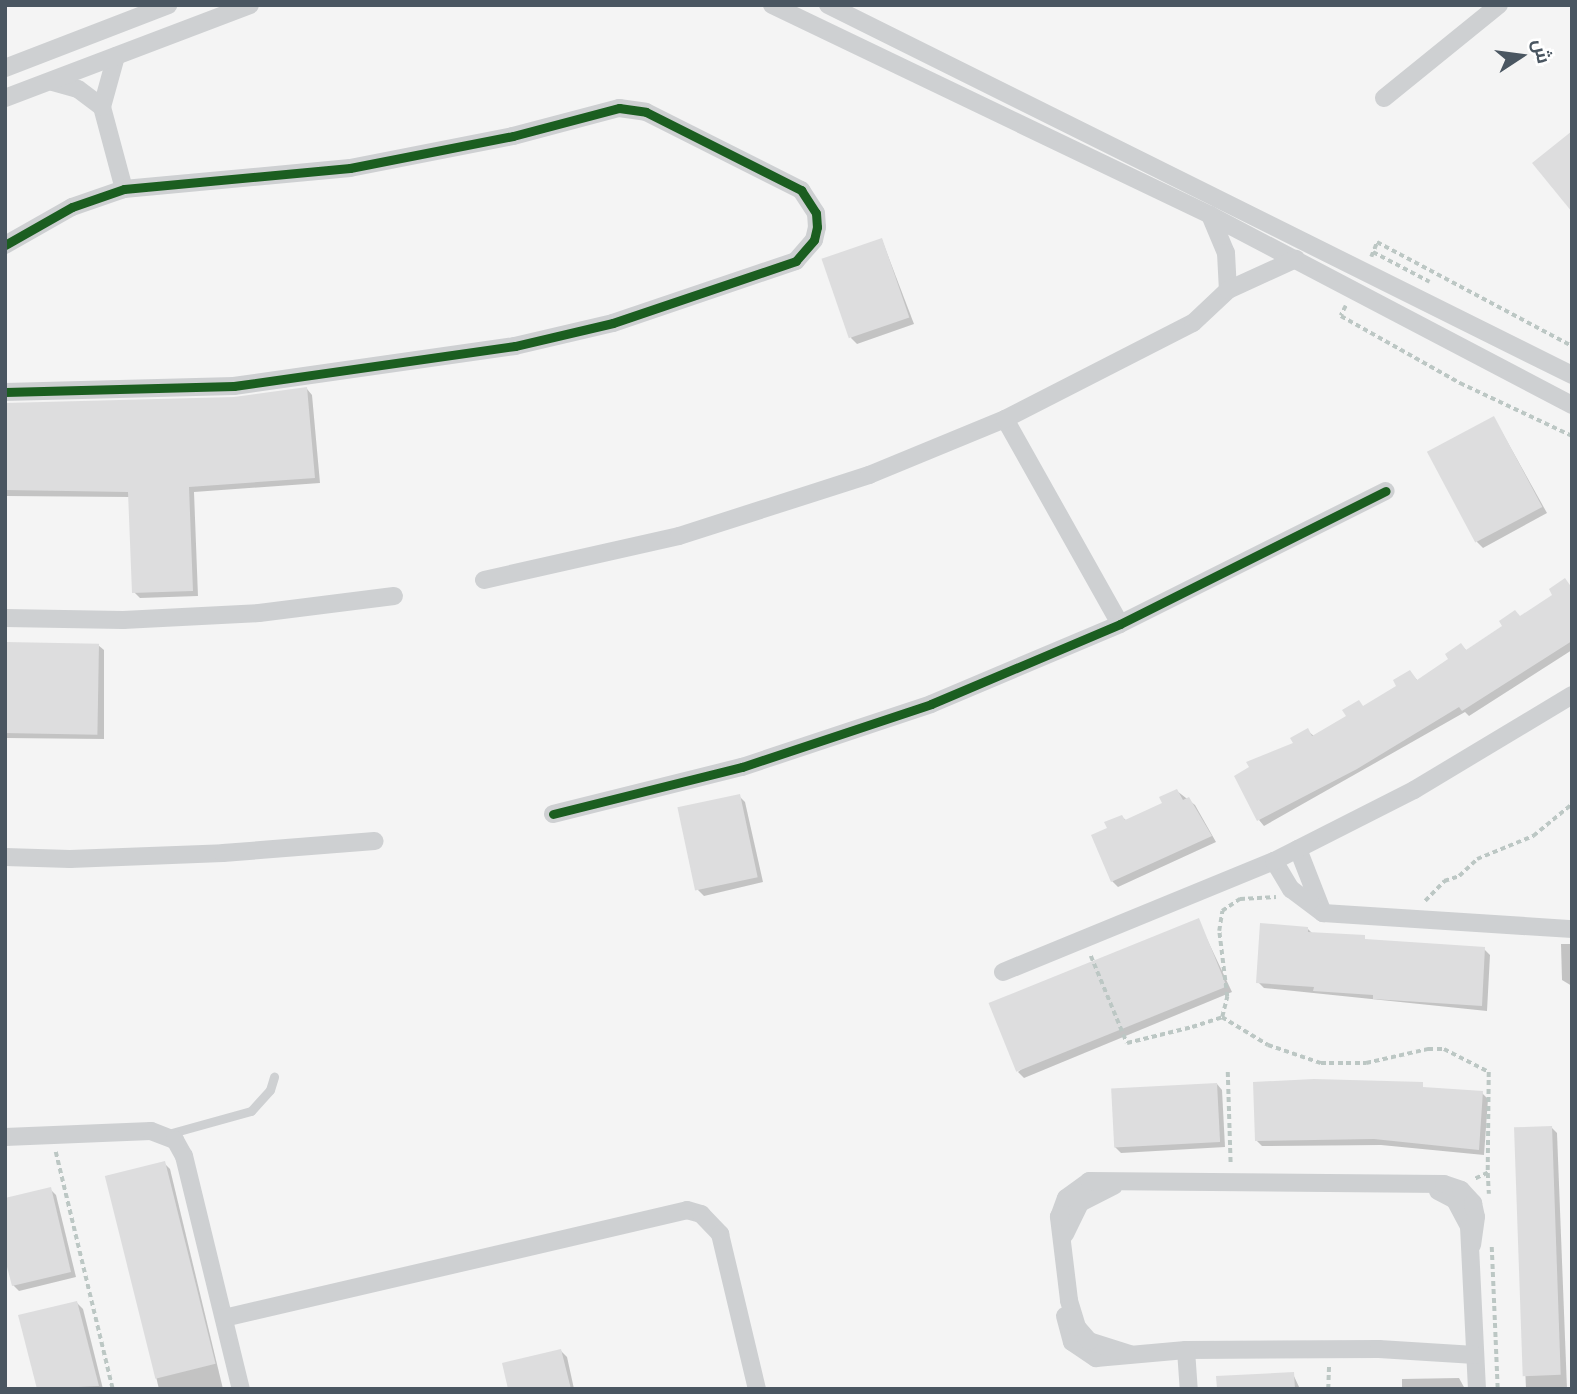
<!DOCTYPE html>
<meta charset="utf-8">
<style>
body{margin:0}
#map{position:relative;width:1577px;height:1394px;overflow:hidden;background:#f4f4f4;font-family:Arial,Cairo,sans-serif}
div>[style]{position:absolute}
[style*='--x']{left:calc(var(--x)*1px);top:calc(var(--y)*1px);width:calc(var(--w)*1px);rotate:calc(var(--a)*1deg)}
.shadow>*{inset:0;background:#0003}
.building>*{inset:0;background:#ddddde;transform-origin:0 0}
.path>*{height:3.5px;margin-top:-1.75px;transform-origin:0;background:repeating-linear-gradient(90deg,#bcc7c4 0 5px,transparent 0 8.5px)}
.service>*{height:9px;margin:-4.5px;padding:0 4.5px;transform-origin:4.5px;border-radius:4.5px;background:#ced0d2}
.minor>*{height:18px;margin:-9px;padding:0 9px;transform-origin:9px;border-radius:9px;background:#ced0d2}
.cycleway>*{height:9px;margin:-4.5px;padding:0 4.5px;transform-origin:4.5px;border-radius:4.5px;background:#1b5e20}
span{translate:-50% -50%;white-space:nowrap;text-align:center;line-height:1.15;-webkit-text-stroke:6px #fff;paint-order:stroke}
.frame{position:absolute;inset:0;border:7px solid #4a5661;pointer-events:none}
.north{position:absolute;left:1486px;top:21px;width:70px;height:70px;-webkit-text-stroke:5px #fff;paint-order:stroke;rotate:77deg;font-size:19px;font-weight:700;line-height:28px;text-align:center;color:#4a5661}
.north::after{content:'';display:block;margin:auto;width:24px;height:32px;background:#4a5661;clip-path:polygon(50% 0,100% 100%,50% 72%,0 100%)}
</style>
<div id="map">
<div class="shadow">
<div style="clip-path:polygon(882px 240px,914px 324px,857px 344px,851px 338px)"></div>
<div style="clip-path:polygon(307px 389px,312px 395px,320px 483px,194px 492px,198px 596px,140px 598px,134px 592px,130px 497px,5px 496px,5px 405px,234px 399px)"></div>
<div style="clip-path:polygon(1494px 418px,1547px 513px,1483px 548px,1477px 542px)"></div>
<div style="clip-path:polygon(1572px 585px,1572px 650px,1469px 716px,1465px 712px,1264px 826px,1259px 820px,1296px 744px,1308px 731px,1315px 737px,1399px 686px,1410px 672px,1418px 681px,1451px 660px,1461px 645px,1467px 651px)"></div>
<div style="clip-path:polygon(5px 643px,98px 645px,104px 650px,104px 739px,5px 738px)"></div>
<div style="clip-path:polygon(1177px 791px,1195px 805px,1216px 842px,1118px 887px,1112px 881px,1109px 829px,1122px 817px,1127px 821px,1164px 804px)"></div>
<div style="clip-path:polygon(739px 796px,745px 802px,763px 882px,704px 896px,698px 890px)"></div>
<div style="clip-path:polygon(1198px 920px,1232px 992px,1024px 1078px,1018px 1072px)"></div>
<div style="clip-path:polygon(1307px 928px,1313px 934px,1368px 941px,1484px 949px,1490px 955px,1487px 1011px,1264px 988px,1258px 982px)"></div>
<div style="clip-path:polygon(1561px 944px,1572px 944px,1572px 986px,1562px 980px)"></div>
<div style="clip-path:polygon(1217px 1084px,1222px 1090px,1225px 1147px,1121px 1153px,1115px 1147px)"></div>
<div style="clip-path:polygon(1482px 1093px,1488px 1099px,1484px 1155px,1381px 1145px,1262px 1146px,1256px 1140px)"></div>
<div style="clip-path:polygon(1551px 1127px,1557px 1133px,1567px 1389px,1526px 1389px,1515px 1129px)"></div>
<div style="clip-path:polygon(164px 1163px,170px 1169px,223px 1389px,159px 1389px,107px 1176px)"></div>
<div style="clip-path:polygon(50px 1189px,56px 1195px,76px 1277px,19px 1291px,13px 1285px)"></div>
<div style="clip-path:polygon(77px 1303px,83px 1309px,103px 1389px,39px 1389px)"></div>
<div style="clip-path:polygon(561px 1351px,567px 1357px,574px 1389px,510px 1389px)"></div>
<div style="clip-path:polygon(1293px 1374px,1300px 1389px,1238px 1389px)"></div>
<div style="clip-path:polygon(1459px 1378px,1465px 1389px,1402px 1389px,1402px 1379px)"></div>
</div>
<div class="building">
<div style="clip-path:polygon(1572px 131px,1572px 212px,1532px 163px)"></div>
<div style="left:882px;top:238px;width:84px;height:64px;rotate:71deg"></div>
<div style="clip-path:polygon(307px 387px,315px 478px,189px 487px,193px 591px,132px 593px,128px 492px,5px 490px,5px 403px,234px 397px)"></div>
<div style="left:1494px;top:416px;width:103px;height:76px;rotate:62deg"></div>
<div style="clip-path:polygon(1565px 578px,1572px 588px,1572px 641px,1462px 711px,1459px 707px,1357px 769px,1257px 821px,1234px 776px,1249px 767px,1246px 762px,1293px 743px,1290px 738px,1308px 728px,1312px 736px,1346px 716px,1342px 710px,1359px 700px,1363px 706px,1396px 686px,1393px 680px,1410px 670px,1417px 680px,1448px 659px,1445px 654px,1461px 643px,1466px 650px,1502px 626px,1499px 621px,1515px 610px,1520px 616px,1552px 595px,1549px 589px)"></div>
<div style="left:5px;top:642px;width:94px;height:91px;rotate:1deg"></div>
<div style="clip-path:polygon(1177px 789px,1183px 800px,1189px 797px,1212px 836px,1111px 882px,1091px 835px,1107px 828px,1104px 822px,1122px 815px,1125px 820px,1162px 803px,1159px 797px)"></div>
<div style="left:740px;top:794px;width:85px;height:64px;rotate:78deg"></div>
<div style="left:1199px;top:918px;width:74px;height:227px;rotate:68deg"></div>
<div style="clip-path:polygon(1260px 923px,1308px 927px,1308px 932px,1365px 935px,1365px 939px,1485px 947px,1482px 1006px,1373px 999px,1373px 995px,1313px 991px,1314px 987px,1256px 983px)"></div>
<div style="clip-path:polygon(1314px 1079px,1423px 1082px,1423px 1087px,1483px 1091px,1479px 1150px,1374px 1139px,1255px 1141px,1253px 1082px)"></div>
<div style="left:1217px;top:1083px;width:59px;height:106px;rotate:87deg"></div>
<div style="left:1552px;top:1126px;width:249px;height:38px;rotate:88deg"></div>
<div style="left:165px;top:1161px;width:209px;height:62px;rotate:76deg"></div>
<div style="clip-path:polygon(51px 1187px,71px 1272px,12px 1286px,5px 1259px,5px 1198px)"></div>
<div style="clip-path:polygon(77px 1301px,99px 1386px,37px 1389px,18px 1315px)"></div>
<div style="clip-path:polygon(561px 1349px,571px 1389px,508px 1389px,502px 1363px)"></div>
<div style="clip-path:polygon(1294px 1372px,1295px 1389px,1217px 1389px,1216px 1376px)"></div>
</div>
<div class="path">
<div style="--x:1373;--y:252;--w:64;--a:27.8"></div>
<div style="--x:1371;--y:257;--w:16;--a:-68"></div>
<div style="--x:1377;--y:242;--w:221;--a:28.1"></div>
<div style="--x:1346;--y:306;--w:11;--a:117"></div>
<div style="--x:1341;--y:316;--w:137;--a:29.4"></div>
<div style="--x:1460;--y:383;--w:124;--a:25.3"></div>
<div style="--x:1425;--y:901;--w:28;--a:-46"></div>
<div style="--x:1444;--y:881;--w:16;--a:-18"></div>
<div style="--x:1459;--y:876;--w:25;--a:-43"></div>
<div style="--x:1477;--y:859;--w:61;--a:-22.3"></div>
<div style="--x:1533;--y:836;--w:50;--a:-39.4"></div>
<div style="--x:1091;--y:956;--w:94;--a:67.5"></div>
<div style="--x:1127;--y:1043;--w:67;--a:-13.8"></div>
<div style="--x:1192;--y:1027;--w:32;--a:-18"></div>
<div style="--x:1222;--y:1017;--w:21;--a:-76"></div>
<div style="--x:1227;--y:997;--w:66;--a:-96.9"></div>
<div style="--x:1219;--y:931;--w:20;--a:-81"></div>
<div style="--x:1222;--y:911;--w:22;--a:-34"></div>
<div style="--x:1240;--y:899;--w:36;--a:-3"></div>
<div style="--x:1222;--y:1017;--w:54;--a:31.3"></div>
<div style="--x:1268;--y:1045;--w:56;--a:18.8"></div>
<div style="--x:1321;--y:1063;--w:45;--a:0"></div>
<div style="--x:1366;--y:1063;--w:64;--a:-12.7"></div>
<div style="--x:1428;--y:1049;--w:16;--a:0"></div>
<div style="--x:1444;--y:1049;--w:51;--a:27.1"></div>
<div style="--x:1489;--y:1072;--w:101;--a:90.6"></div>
<div style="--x:1488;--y:1173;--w:14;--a:155"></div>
<div style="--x:1228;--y:1072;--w:93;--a:88.2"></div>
<div style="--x:56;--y:1152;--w:244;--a:76.5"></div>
<div style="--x:1488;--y:1173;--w:21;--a:87"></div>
<div style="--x:1492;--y:1247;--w:142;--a:87.6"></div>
<div style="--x:1328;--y:1389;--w:24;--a:-88"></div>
</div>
<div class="service">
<div style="--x:168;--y:1134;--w:86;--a:-15.5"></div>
<div style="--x:251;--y:1111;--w:28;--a:-48"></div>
<div style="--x:270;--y:1090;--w:14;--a:-73"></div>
</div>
<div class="minor">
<div style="--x:772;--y:5;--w:486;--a:25.6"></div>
<div style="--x:1210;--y:215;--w:409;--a:27.7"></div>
<div style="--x:828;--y:5;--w:831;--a:26.44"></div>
<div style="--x:116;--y:56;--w:53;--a:105.4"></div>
<div style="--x:102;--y:107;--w:85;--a:75"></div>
<div style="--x:5;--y:68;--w:175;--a:-21.1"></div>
<div style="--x:53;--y:82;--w:26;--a:16"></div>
<div style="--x:78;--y:89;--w:30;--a:37"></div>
<div style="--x:5;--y:98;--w:262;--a:-20.8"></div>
<div style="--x:1384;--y:98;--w:148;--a:-39"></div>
<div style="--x:1210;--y:215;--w:41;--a:67.2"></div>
<div style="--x:1226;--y:253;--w:37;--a:87"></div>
<div style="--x:5;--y:245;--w:77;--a:-29.6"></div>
<div style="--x:72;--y:207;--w:55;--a:-19.1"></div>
<div style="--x:124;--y:189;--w:227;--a:-5.3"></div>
<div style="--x:350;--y:168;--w:166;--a:-11.1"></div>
<div style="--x:513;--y:136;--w:110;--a:-14.8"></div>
<div style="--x:619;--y:108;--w:27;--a:8"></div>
<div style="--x:646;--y:112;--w:174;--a:26.7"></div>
<div style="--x:801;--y:190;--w:27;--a:57"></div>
<div style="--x:816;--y:213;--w:14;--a:86"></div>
<div style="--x:817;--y:227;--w:13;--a:103"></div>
<div style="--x:814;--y:240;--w:28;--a:131"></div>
<div style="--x:796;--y:261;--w:193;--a:161.3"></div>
<div style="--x:613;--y:323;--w:101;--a:166.8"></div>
<div style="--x:515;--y:346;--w:284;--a:171.9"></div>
<div style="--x:234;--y:386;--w:229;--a:178.5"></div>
<div style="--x:1005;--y:419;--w:235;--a:60.7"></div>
<div style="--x:484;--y:580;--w:200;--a:-12.7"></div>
<div style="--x:679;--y:536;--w:200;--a:-17.8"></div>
<div style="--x:869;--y:475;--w:147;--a:-22.4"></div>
<div style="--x:1005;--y:419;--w:211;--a:-27.1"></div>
<div style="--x:1193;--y:323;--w:48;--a:-43.3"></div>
<div style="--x:1228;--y:290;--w:75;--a:-24.5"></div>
<div style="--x:5;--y:618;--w:118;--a:1"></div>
<div style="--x:123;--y:620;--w:136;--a:-2.9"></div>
<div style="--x:259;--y:613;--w:136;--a:-7.2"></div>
<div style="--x:553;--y:814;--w:195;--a:-14"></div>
<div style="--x:742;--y:767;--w:199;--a:-18.4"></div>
<div style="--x:931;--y:704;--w:205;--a:-22.9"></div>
<div style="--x:1120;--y:624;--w:297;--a:-26.6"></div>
<div style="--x:1298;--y:849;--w:69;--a:68.7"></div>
<div style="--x:5;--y:857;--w:65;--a:1.8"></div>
<div style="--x:70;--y:859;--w:153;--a:-2.2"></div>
<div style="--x:223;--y:853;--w:152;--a:-4.5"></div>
<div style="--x:1274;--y:861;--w:33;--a:59"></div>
<div style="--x:1291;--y:889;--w:40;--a:37"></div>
<div style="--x:1323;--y:913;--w:250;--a:3.7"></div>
<div style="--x:1003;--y:972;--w:293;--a:-22.3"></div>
<div style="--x:1274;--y:861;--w:157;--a:-26.9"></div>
<div style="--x:1414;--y:790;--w:184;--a:-31"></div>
<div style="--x:5;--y:1137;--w:146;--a:-2.4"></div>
<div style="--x:151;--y:1131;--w:26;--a:21"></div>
<div style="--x:175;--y:1140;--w:18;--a:61"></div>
<div style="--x:184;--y:1156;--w:240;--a:76.3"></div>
<div style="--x:1438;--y:1191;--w:19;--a:28"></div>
<div style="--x:1455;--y:1200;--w:30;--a:62"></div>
<div style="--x:1469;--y:1226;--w:163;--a:87.2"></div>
<div style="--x:1065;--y:1234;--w:34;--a:-64"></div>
<div style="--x:1080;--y:1203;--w:38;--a:-27"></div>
<div style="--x:1065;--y:1316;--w:27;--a:75"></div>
<div style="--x:1072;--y:1342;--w:29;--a:34"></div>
<div style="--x:1096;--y:1358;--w:90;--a:-5.1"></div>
<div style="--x:1186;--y:1350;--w:193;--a:-0.3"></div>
<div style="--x:1379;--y:1349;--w:96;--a:3.6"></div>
<div style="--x:224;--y:1318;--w:475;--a:-13.1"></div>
<div style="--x:687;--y:1210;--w:15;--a:16"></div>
<div style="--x:701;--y:1214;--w:28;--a:46"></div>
<div style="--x:720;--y:1234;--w:159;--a:76.6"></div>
<div style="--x:1186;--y:1350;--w:39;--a:86"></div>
<div style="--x:1130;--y:1354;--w:43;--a:-162.4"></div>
<div style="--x:1089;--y:1341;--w:18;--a:-131"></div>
<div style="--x:1077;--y:1327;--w:28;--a:-107"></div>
<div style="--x:1069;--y:1300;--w:84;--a:-96.9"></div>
<div style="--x:1059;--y:1217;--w:20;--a:-70"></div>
<div style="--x:1066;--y:1198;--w:29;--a:-36"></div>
<div style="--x:1089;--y:1181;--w:355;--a:0.5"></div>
<div style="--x:1444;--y:1184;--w:18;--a:19"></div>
<div style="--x:1461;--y:1190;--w:18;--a:47"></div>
<div style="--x:1473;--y:1203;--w:14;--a:78"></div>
<div style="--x:1476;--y:1217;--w:28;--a:98"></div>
</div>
<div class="cycleway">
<div style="--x:5;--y:245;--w:77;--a:-29.6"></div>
<div style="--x:72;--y:207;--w:55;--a:-19.1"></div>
<div style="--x:124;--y:189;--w:227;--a:-5.3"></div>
<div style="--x:350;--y:168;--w:166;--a:-11.1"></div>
<div style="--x:513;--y:136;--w:110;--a:-14.8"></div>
<div style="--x:619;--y:108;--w:27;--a:8"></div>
<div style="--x:646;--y:112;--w:174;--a:26.7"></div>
<div style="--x:801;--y:190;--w:27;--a:57"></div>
<div style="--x:816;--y:213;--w:14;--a:86"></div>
<div style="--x:817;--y:227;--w:13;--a:103"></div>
<div style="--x:814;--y:240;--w:28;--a:131"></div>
<div style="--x:796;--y:261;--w:193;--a:161.3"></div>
<div style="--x:613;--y:323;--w:101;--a:166.8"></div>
<div style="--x:515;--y:346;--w:284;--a:171.9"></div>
<div style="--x:234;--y:386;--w:229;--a:178.5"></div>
<div style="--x:553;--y:814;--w:195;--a:-14"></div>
<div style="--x:742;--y:767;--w:199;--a:-18.4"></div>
<div style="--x:931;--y:704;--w:205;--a:-22.9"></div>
<div style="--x:1120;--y:624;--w:297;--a:-26.6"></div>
</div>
<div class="frame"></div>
<div class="north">ش</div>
</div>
